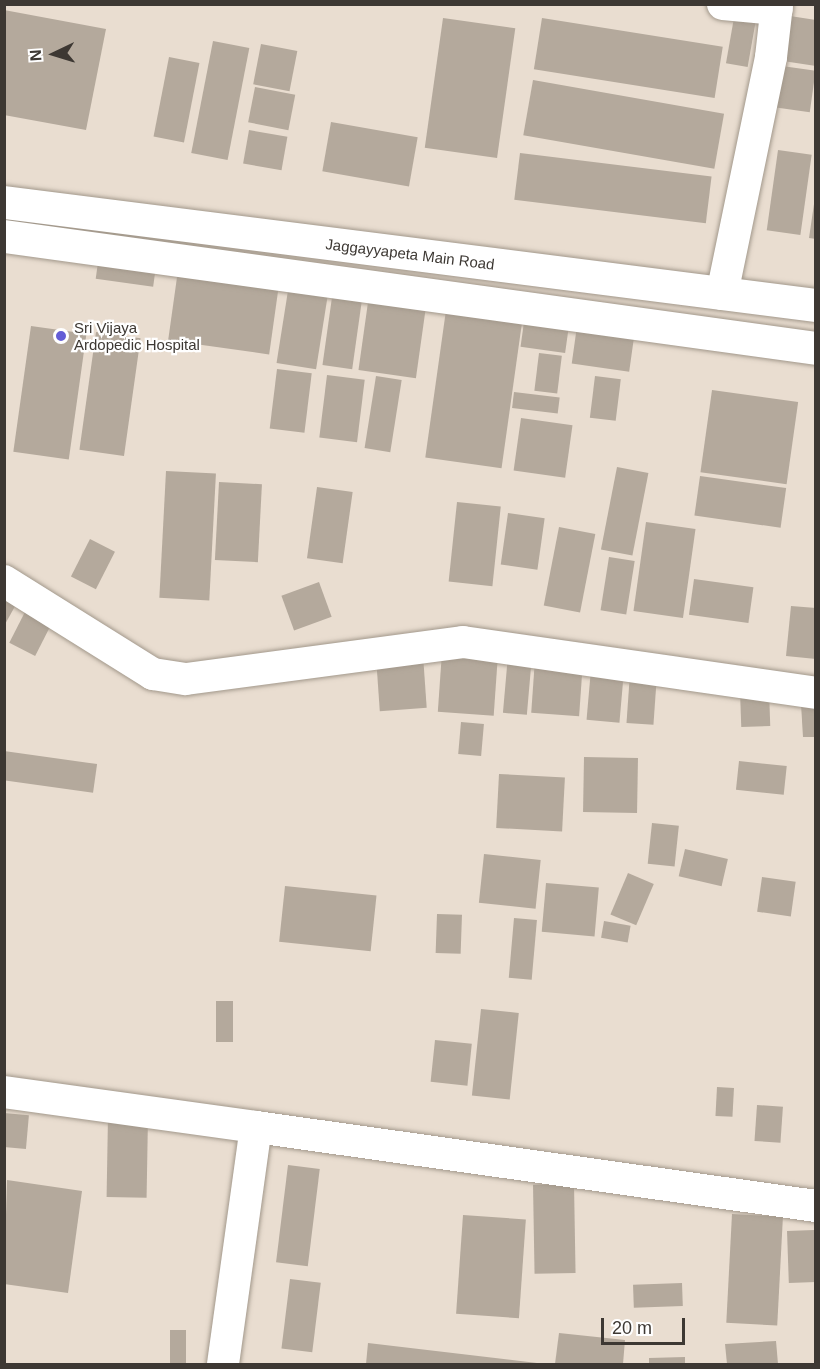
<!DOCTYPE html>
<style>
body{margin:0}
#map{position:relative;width:820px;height:1369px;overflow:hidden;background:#e9ddd0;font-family:Helvetica,sans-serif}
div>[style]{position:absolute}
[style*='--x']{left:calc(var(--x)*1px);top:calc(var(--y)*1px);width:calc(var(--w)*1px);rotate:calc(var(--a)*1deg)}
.building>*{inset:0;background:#b4a99c;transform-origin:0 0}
.roads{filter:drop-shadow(0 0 2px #a2988b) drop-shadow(0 0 2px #a2988b)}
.minor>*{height:32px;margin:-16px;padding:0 16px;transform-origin:16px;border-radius:16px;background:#fff}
.secondary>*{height:33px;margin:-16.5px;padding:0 16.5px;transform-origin:16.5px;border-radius:16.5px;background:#fff}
.dots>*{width:16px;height:16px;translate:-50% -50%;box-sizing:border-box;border:3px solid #fff;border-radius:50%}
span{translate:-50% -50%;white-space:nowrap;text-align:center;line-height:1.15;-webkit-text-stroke:4.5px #fff;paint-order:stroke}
.street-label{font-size:15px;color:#3d3833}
.poi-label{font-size:15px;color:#3d3833}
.left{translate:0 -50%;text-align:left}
.frame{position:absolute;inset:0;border:6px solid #3d3833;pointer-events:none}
.north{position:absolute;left:24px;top:24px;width:60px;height:60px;-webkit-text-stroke:4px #fff;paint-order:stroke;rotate:266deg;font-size:16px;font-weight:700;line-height:24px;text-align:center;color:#3d3833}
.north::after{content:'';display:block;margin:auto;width:21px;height:27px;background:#3d3833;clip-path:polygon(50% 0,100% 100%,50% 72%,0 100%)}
.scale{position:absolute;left:601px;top:1318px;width:84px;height:27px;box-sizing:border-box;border:3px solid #3d3833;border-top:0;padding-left:8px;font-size:18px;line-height:21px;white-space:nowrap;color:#3d3833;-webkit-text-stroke:4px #fff;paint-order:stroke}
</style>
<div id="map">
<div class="building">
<div style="clip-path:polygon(4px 10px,106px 29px,86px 130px,4px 115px)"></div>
<div style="left:735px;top:12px;width:22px;height:52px;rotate:10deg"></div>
<div style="clip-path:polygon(790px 16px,816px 20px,816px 66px,783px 61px)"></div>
<div style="left:443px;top:18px;width:73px;height:131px;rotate:8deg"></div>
<div style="left:542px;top:18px;width:183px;height:52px;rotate:9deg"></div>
<div style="left:213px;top:41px;width:37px;height:114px;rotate:11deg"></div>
<div style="left:261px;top:44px;width:37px;height:41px;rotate:11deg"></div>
<div style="left:169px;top:57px;width:31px;height:81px;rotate:11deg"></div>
<div style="left:775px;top:65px;width:41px;height:42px;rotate:8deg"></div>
<div style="left:533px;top:80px;width:194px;height:56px;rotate:10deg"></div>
<div style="left:255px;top:87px;width:41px;height:36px;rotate:11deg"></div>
<div style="left:331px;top:122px;width:88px;height:50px;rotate:10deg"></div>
<div style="left:249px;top:130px;width:39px;height:34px;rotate:10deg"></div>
<div style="left:778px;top:150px;width:34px;height:81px;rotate:8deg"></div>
<div style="left:520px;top:153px;width:193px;height:47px;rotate:7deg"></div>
<div style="clip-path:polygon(814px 204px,816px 204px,816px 239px,809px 238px)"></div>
<div style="left:101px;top:241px;width:58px;height:38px;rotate:8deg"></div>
<div style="left:179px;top:263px;width:102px;height:78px;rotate:8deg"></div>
<div style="left:335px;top:276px;width:30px;height:90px;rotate:8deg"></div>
<div style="left:290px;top:278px;width:40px;height:86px;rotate:9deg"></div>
<div style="left:371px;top:281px;width:58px;height:90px;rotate:8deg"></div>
<div style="left:447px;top:303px;width:77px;height:156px;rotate:8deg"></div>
<div style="left:525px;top:315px;width:45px;height:32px;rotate:8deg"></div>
<div style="left:578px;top:319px;width:58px;height:45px;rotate:8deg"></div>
<div style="left:31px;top:326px;width:56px;height:127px;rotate:8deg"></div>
<div style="left:96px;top:332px;width:45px;height:119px;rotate:8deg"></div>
<div style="left:539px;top:353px;width:23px;height:38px;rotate:7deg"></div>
<div style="left:277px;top:369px;width:35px;height:60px;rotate:7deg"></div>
<div style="left:327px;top:375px;width:38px;height:63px;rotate:7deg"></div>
<div style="left:376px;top:376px;width:26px;height:73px;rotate:9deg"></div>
<div style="left:595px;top:376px;width:26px;height:42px;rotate:7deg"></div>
<div style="left:712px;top:390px;width:87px;height:83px;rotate:8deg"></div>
<div style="left:514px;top:392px;width:46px;height:16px;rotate:7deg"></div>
<div style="left:521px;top:418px;width:52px;height:53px;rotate:8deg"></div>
<div style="left:617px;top:467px;width:32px;height:84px;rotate:11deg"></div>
<div style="left:166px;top:471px;width:50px;height:127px;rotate:3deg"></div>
<div style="left:700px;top:476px;width:87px;height:40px;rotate:8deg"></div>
<div style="left:219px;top:482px;width:43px;height:78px;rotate:3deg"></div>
<div style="left:317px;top:487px;width:36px;height:72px;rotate:8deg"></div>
<div style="left:457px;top:502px;width:44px;height:80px;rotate:6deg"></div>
<div style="left:508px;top:513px;width:37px;height:52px;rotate:8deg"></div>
<div style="left:646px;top:522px;width:50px;height:90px;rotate:8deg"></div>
<div style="left:559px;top:527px;width:37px;height:80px;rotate:11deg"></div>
<div style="left:90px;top:539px;width:28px;height:42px;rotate:27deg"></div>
<div style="left:609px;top:557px;width:26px;height:54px;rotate:9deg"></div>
<div style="left:694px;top:579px;width:60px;height:36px;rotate:8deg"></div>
<div style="left:319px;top:582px;width:37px;height:40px;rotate:70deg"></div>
<div style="clip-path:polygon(4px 594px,18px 601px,4px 626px)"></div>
<div style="clip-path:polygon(791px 606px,816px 608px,816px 659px,786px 656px)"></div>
<div style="left:27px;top:608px;width:29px;height:39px;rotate:27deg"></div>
<div style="left:442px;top:652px;width:56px;height:60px;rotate:4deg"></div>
<div style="left:423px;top:655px;width:53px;height:47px;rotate:86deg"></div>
<div style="left:508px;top:655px;width:24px;height:58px;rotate:5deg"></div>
<div style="left:535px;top:659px;width:48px;height:54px;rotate:4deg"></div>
<div style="left:591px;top:669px;width:33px;height:51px;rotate:5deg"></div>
<div style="left:630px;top:673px;width:27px;height:50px;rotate:4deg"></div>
<div style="left:769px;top:690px;width:36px;height:29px;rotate:88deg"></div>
<div style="clip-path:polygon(816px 703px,816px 737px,803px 737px,801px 704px)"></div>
<div style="left:461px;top:722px;width:23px;height:32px;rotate:5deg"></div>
<div style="left:4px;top:751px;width:94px;height:29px;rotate:8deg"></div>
<div style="left:584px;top:757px;width:54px;height:55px;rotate:1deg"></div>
<div style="left:739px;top:761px;width:48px;height:29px;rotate:6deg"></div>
<div style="left:499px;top:774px;width:66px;height:54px;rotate:3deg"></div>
<div style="left:652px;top:823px;width:27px;height:41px;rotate:6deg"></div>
<div style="left:685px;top:849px;width:44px;height:28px;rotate:13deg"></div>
<div style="left:484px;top:854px;width:57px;height:49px;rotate:6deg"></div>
<div style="left:628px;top:873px;width:28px;height:45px;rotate:23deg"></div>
<div style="left:762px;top:877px;width:34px;height:35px;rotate:8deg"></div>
<div style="left:546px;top:883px;width:53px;height:49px;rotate:5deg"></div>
<div style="left:285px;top:886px;width:92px;height:56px;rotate:6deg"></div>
<div style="left:437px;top:914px;width:25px;height:39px;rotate:2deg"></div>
<div style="left:514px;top:918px;width:23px;height:60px;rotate:5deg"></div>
<div style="left:604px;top:921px;width:27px;height:17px;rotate:10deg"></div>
<div style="left:216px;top:1001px;width:17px;height:41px"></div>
<div style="left:481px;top:1009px;width:38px;height:87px;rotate:6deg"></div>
<div style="left:435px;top:1040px;width:37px;height:42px;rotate:6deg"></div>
<div style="left:717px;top:1087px;width:17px;height:29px;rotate:3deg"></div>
<div style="left:757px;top:1105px;width:26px;height:36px;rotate:4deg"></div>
<div style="left:4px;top:1113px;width:25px;height:34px;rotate:5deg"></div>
<div style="left:108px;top:1116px;width:40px;height:81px;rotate:1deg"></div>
<div style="left:288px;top:1165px;width:32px;height:98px;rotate:7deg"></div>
<div style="clip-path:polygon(7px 1180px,82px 1191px,68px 1293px,4px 1284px)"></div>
<div style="left:574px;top:1184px;width:89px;height:41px;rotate:89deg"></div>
<div style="left:732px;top:1214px;width:51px;height:109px;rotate:3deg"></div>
<div style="left:463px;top:1215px;width:63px;height:99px;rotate:4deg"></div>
<div style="left:814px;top:1230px;width:52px;height:27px;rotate:88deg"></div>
<div style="left:290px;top:1279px;width:31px;height:70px;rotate:7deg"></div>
<div style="left:682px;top:1283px;width:23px;height:49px;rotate:88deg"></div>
<div style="left:170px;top:1330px;width:16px;height:34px"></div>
<div style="clip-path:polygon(559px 1333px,625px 1340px,623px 1364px,555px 1364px)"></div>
<div style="clip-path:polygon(776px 1341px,778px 1364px,727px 1364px,725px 1344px)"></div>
<div style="clip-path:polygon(368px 1343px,537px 1363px,536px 1364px,366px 1364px)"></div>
<div style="clip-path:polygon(685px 1357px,685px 1364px,649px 1364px,649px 1358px)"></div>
</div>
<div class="roads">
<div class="minor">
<div style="--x:723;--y:4;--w:54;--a:5.3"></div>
<div style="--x:722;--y:294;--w:242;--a:-78.3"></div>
<div style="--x:771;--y:57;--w:53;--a:-83.5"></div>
<div style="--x:4;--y:581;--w:176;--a:32"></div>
<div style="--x:153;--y:674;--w:33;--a:9"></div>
<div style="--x:186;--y:679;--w:279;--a:-7.6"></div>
<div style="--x:463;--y:642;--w:357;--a:8.2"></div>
<div style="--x:4;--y:1092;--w:254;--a:7.9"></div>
<div style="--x:223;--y:1364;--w:239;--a:-82.1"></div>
<div style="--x:256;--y:1127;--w:566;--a:8.03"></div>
</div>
<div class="secondary">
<div style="--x:4;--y:202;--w:819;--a:7.23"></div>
<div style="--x:4;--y:236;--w:820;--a:7.85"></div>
</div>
</div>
<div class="dots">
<div style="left:61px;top:336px;background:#635dd6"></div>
</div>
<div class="street-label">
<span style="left:410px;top:254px;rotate:7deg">Jaggayyapeta Main Road</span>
</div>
<div class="poi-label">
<span class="left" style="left:74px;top:336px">Sri Vijaya<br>Ardopedic Hospital</span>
</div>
<div class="frame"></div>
<div class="north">N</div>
<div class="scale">20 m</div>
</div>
